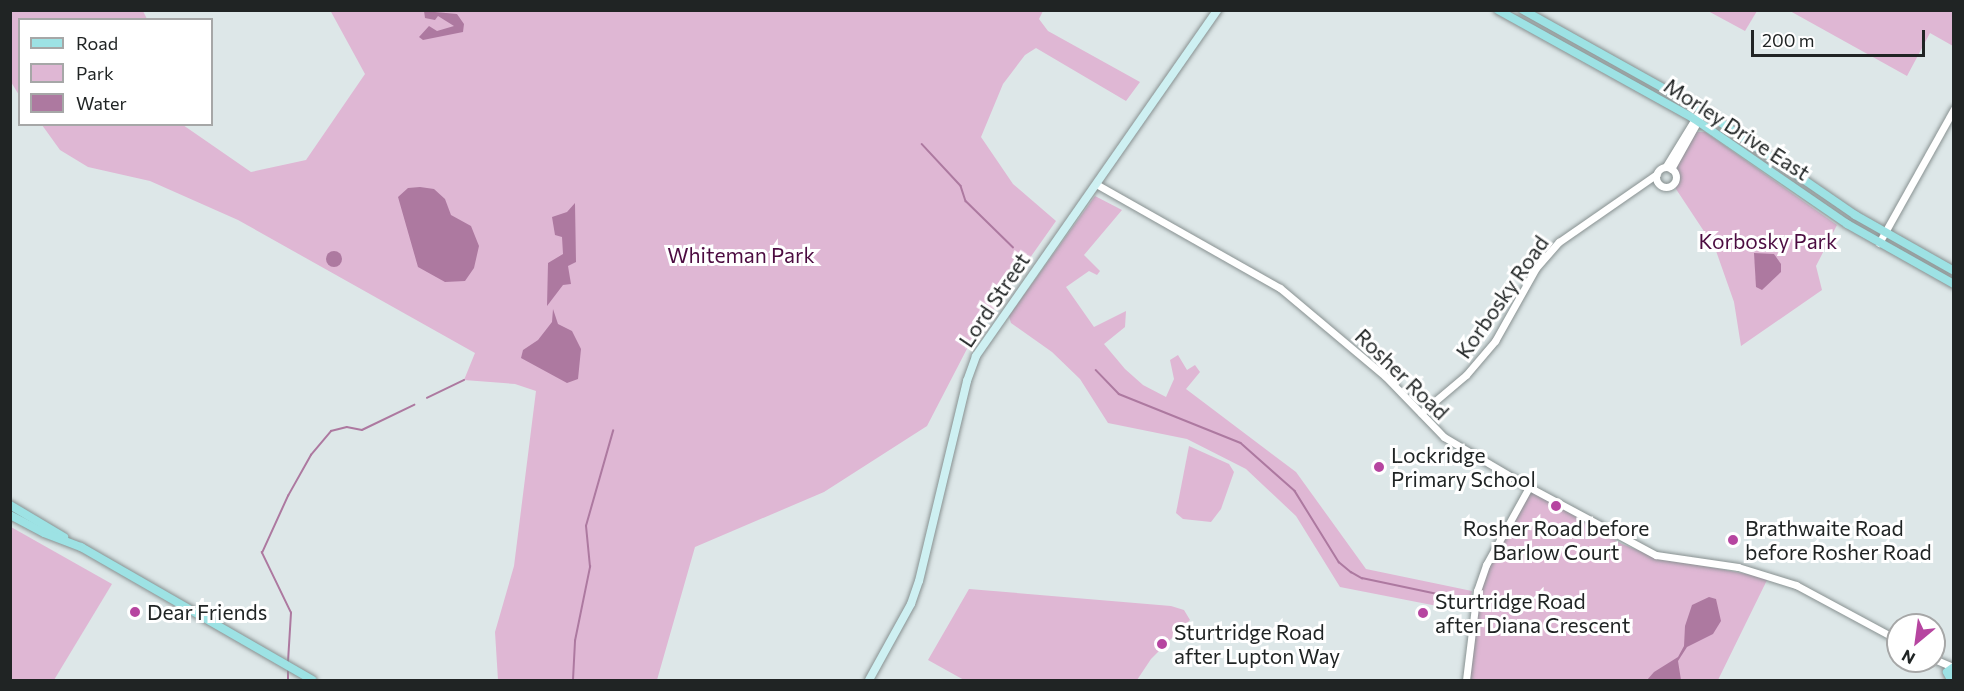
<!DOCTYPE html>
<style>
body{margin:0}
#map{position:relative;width:1964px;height:691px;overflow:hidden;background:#dde7e8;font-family:Commissioner,sans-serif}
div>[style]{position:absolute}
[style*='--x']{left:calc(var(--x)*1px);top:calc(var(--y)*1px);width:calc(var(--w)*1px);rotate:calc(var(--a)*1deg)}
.green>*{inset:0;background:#dfb7d4}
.water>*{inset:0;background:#ad79a0}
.round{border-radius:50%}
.stream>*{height:1.5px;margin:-0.75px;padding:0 0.75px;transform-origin:0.75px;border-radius:0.75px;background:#ad79a0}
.roads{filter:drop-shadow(0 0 2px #889191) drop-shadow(0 0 2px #889191)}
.tertiary>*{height:7px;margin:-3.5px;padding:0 3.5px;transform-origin:3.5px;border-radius:3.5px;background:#fff}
.tertiary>.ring{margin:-3.5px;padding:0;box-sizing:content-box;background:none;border:7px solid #fff;border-radius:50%}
.secondary>*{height:8px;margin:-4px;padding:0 4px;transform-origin:4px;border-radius:4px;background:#cef0f2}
.primary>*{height:8px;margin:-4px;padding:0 4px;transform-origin:4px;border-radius:4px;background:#9de2e4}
.dots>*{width:16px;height:16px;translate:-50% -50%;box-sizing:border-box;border:3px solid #fff;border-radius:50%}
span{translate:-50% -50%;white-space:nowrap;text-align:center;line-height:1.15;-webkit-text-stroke:6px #fff;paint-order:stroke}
.street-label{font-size:21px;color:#202424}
.park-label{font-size:21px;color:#4c0c41}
.poi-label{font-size:21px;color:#202424}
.left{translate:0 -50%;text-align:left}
.frame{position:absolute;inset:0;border:12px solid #202424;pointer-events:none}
.legend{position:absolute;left:18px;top:18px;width:195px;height:108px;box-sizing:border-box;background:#fff;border:2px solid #a6a7a7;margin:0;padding:8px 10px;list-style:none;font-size:18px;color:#202424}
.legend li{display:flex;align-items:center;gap:12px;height:30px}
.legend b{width:30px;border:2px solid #a6a7a7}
.north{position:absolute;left:1886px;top:613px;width:60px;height:60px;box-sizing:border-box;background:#fff;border:2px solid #a6a7a7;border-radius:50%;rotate:209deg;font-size:16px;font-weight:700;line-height:24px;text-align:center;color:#202424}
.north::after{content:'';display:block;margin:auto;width:21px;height:27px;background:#b645a0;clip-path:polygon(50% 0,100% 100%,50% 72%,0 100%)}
.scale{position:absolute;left:1751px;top:30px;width:174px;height:27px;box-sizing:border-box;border:3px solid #202424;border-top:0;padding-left:8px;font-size:18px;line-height:21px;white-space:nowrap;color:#202424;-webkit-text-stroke:4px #fff;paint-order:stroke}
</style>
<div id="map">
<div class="green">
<div style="clip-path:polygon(330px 10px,1043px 11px,1039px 19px,1048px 31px,1140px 82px,1126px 101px,1036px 48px,1025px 55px,1003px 84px,981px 137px,1013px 184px,1056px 221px,970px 343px,927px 426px,824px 492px,695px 547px,657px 680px,498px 680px,495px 632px,514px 566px,536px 391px,515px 384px,464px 380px,475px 353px,238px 220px,150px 181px,88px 167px,60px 150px,42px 125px,183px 125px,251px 172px,306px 160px,365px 74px)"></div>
<div style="clip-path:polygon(10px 11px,143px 11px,147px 19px,20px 20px,19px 95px,11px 82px)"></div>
<div style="clip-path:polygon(1708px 11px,1757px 11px,1745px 31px)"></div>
<div style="clip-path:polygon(1790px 11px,1953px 11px,1953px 46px,1930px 33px,1907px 76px)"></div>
<div style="clip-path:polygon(1695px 132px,1705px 132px,1837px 225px,1816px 266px,1822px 290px,1741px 346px,1734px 302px,1715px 248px,1676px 189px,1674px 167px)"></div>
<div style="clip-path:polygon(1095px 196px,1122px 210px,1084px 255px,1100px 271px,1097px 275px,1089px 271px,1066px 287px,1094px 327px,1126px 311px,1125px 327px,1104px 344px,1125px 369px,1143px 385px,1166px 397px,1174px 379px,1170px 360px,1178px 355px,1187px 370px,1195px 365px,1200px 372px,1186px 389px,1296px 472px,1366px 569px,1472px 591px,1468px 612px,1340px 587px,1296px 516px,1246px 469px,1187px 439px,1108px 423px,1080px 379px,1052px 352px,1011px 323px,1009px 316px)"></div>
<div style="clip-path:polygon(1189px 446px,1229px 464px,1234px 472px,1221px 509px,1211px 522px,1183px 519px,1176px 513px)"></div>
<div style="clip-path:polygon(1527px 488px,1622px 544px,1655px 557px,1768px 578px,1718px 680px,1465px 680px,1479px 583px)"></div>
<div style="clip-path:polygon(11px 527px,112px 584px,54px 680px,11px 680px)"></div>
<div style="clip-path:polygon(969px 589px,1171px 606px,1184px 610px,1190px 620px,1151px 659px,1137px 680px,964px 680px,928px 660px)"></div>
</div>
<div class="water">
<div style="clip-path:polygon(424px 11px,457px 14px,464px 24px,463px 32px,423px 40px,419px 37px,429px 26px,437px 31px,454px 26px,438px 16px,435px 20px,425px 18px)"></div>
<div style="clip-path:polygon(420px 187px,434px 189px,445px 199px,451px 215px,471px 226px,479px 246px,474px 268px,465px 281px,445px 282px,418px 267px,398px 197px,408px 188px)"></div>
<div style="clip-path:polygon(575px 203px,576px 262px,568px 266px,571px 284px,563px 285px,547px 306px,548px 263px,563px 254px,562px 237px,555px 235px,552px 217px,567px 212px)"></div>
<div class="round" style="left:326px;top:251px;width:16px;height:16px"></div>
<div style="clip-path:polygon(1754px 253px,1774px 254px,1781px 264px,1781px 272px,1762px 290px,1756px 287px)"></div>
<div style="clip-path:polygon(553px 309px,558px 324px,572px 331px,581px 349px,578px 379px,567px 383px,521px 358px,523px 350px,538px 340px,552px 322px)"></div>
<div style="clip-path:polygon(1709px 597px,1716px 599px,1721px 621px,1713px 634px,1687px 647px,1678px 661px,1681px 680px,1647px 680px,1654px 672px,1678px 657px,1684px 646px,1685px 626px,1692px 605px)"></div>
</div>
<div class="stream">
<div style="--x:922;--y:144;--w:57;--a:47.1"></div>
<div style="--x:961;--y:186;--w:16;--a:72"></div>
<div style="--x:966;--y:201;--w:66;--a:44.4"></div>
<div style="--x:1096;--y:370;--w:33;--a:46"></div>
<div style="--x:1119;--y:394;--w:131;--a:21.9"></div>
<div style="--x:1241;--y:443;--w:72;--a:41.6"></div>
<div style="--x:1295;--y:491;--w:84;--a:58.2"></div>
<div style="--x:1339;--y:562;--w:16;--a:40"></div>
<div style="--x:1351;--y:572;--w:13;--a:29"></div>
<div style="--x:1362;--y:578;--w:83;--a:11.9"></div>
<div style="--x:427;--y:398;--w:41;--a:-25.9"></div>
<div style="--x:288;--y:662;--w:49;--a:-86.5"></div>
<div style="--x:291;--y:613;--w:67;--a:-115.8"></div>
<div style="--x:262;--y:553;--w:63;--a:-65.5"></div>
<div style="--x:288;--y:496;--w:47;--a:-60.7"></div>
<div style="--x:311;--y:455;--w:31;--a:-50"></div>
<div style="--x:331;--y:431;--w:16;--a:-14"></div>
<div style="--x:347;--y:427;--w:15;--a:11"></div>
<div style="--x:362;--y:430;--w:58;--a:-25.7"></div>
<div style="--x:288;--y:680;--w:11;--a:-90"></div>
<div style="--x:573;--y:680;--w:39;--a:-87"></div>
<div style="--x:575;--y:641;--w:76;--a:-78.5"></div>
<div style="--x:590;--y:567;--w:41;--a:-95.6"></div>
<div style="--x:586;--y:526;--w:99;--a:-74.1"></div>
</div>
<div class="roads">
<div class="tertiary">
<div style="--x:1666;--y:166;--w:67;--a:-58.4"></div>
<div class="ring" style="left:1656px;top:167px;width:13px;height:13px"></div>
<div style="--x:1671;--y:169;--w:57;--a:-60.8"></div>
<div style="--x:1096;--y:184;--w:211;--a:29.5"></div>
<div style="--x:1280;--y:288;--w:137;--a:40"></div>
<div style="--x:1385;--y:376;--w:85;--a:46"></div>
<div style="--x:1444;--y:437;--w:99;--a:30.5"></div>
<div style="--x:1529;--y:487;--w:144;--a:28.2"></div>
<div style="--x:1656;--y:555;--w:83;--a:8.3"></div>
<div style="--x:1738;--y:567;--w:61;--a:17.2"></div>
<div style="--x:1796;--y:585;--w:116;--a:28.3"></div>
<div style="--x:1879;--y:243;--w:154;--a:-60.8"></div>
<div style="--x:1421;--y:413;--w:59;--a:-40.2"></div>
<div style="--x:1466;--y:375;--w:45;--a:-49.5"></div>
<div style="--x:1495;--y:341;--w:84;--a:-60.7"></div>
<div style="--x:1536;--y:268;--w:35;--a:-49"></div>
<div style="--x:1559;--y:242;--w:119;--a:-34.8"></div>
<div style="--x:1934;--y:659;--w:21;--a:23"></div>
<div style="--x:1466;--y:680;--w:90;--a:-83"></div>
<div style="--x:1477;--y:591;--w:28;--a:-71"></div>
<div style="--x:1486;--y:565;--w:89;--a:-61.1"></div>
</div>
<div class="secondary">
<div style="--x:869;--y:680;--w:87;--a:-61.1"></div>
<div style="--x:911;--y:604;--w:24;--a:-71"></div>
<div style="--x:919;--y:581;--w:206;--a:-76.5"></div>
<div style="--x:967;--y:381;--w:27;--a:-70"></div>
<div style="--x:976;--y:356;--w:422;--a:-55.1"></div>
</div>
<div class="primary">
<div style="--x:1498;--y:10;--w:223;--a:29"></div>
<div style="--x:1693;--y:118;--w:187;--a:34.5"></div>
<div style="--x:1847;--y:224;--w:123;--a:29.3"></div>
<div style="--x:1523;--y:10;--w:204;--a:29.1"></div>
<div style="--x:1701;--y:109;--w:187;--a:34.5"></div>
<div style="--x:1855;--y:215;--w:114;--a:29.5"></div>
<div style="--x:10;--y:505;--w:63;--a:30.7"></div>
<div style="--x:10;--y:515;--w:38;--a:28"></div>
<div style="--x:44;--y:533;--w:40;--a:21"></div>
<div style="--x:81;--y:547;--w:267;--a:29.9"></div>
<div style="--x:1951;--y:680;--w:9;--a:-117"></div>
<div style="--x:1947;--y:672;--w:9;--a:-36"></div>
</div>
</div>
<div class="dots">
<div style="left:1379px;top:467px;background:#b645a0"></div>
<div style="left:1556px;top:506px;background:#b645a0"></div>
<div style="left:1733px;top:540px;background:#b645a0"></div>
<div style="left:135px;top:612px;background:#b645a0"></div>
<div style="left:1423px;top:613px;background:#b645a0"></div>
<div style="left:1162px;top:644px;background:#b645a0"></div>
</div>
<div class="street-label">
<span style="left:1737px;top:129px;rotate:33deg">Morley Drive East</span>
<span style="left:1502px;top:297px;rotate:-55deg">Korbosky Road</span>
<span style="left:994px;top:300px;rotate:-56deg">Lord Street</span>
<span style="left:1402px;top:374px;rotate:44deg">Rosher Road</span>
</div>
<div class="park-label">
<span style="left:1768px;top:241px">Korbosky Park</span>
<span style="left:741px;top:255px">Whiteman Park</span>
</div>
<div class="poi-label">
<span class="left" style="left:1391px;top:467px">Lockridge<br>Primary School</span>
<span style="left:1556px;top:540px">Rosher Road before<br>Barlow Court</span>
<span class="left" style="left:1745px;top:540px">Brathwaite Road<br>before Rosher Road</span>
<span class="left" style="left:1435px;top:613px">Sturtridge Road<br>after Diana Crescent</span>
<span class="left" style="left:147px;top:612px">Dear Friends</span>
<span class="left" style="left:1174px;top:644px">Sturtridge Road<br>after Lupton Way</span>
</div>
<div class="frame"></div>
<ul class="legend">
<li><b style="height:8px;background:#9de2e4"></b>Road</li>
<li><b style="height:16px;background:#dfb7d4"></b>Park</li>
<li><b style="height:16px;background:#ad79a0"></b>Water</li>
</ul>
<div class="north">N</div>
<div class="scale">200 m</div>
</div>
